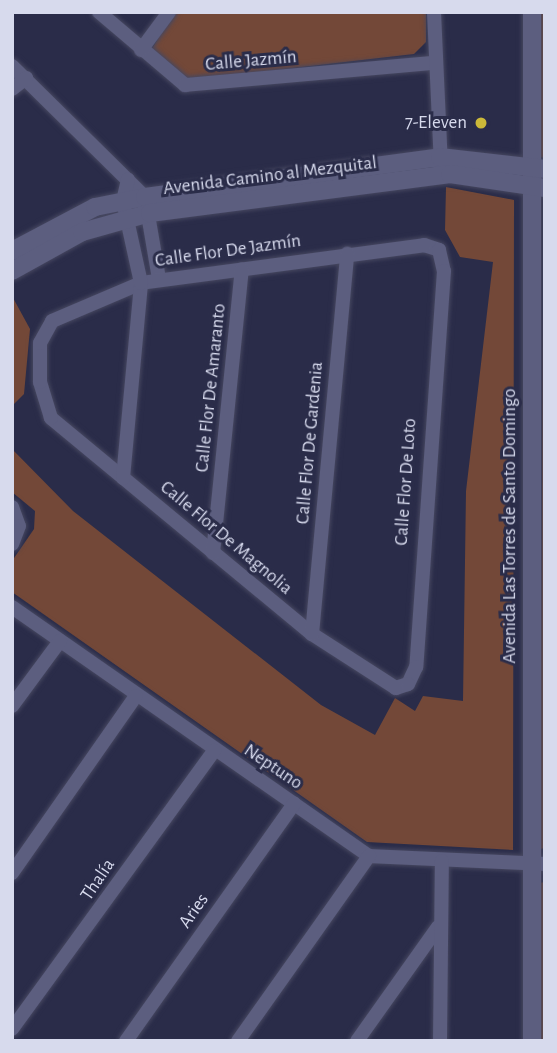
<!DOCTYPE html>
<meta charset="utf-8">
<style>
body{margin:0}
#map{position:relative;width:557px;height:1053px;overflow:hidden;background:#2a2c49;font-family:"Alegreya Sans",sans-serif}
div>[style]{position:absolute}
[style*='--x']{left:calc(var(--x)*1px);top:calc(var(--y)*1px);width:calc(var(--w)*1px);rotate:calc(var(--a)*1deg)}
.green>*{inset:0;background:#734838}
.roads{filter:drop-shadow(0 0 2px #464760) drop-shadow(0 0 2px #464760)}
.minor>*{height:14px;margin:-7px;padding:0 7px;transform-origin:7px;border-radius:7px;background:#5c5e7f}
.tertiary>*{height:18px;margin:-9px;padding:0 9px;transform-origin:9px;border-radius:9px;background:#5c5e7f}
.dots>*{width:19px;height:19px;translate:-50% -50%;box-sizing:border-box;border:4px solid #2a2c49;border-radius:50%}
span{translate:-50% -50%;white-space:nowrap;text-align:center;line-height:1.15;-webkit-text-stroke:6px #2a2c49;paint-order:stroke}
.street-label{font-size:19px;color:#d7daed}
.poi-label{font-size:19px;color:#d7daed}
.right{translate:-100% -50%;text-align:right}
.frame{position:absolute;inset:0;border:14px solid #d7daed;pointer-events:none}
</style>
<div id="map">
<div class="green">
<div style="clip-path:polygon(174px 12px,426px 12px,426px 42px,414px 54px,190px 80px,150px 52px)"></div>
<div style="clip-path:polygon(538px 12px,545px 12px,545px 158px,534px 156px)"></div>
<div style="clip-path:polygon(446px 187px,514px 200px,513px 850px,367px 842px,12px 592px,12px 561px,34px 529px,35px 511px,12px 492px,12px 449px,73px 511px,321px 705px,375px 735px,395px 698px,415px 711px,423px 696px,463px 701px,466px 491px,493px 262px,460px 257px,445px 230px)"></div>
<div style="clip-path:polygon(12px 296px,30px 329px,24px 394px,12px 406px)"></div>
<div style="clip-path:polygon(543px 308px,545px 848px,540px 849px)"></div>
<div style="clip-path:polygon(545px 882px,545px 1041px,537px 1041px,539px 883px)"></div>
</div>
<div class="roads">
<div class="minor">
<div style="--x:99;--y:12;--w:113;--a:40.3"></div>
<div style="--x:185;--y:85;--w:249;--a:-5.1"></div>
<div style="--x:434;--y:12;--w:155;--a:87.4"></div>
<div style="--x:141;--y:50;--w:47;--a:-53.6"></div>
<div style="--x:12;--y:66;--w:187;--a:44.6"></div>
<div style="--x:145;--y:197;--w:83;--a:80.3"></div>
<div style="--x:12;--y:89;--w:18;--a:-38"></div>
<div style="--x:424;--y:245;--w:16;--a:18"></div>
<div style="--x:439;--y:250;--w:22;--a:77"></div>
<div style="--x:444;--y:271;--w:397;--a:94"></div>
<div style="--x:416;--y:667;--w:19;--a:115"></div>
<div style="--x:408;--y:684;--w:13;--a:162"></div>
<div style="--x:396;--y:688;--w:100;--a:-147.3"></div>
<div style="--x:312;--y:634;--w:339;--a:-140.4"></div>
<div style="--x:51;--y:418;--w:38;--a:-107"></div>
<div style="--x:40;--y:382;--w:39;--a:-90"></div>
<div style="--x:40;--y:343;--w:25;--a:-61"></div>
<div style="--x:52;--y:321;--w:97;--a:-23.1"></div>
<div style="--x:141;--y:283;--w:286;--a:-7.6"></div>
<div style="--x:123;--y:478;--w:196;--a:-84.7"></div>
<div style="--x:141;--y:283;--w:84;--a:-102.4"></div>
<div style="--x:123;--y:201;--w:22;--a:-77"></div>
<div style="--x:12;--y:507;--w:20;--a:70"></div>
<div style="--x:19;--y:526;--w:19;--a:111"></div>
<div style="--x:213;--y:553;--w:285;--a:-84.2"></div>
<div style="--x:12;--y:607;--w:435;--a:34.9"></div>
<div style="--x:369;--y:856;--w:176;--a:2.6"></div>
<div style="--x:312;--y:634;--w:382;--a:-84.7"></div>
<div style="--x:12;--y:706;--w:81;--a:-53.6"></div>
<div style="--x:12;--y:873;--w:216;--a:-55"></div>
<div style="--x:12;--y:1029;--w:344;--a:-54"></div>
<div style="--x:126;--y:1041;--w:291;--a:-54.7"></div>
<div style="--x:238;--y:1041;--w:227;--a:-54.7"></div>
<div style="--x:357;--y:1041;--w:140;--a:-54.6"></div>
<div style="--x:440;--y:1041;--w:180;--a:-89.4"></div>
</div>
<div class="tertiary">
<div style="--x:532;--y:12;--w:1029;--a:90"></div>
<div style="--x:12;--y:251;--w:94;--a:-27.9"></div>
<div style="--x:95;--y:207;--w:51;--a:-11.3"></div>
<div style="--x:145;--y:197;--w:298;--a:-7.7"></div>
<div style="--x:440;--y:157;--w:106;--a:6.5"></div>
<div style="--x:12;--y:271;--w:80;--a:-29.1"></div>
<div style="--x:82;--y:232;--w:71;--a:-15.6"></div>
<div style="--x:150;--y:213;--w:303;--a:-7.4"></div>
<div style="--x:450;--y:174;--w:96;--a:8.4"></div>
</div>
</div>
<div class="dots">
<div style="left:481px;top:123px;background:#ccb939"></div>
</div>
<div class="street-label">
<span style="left:251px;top:61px;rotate:-5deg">Calle Jazmín</span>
<span style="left:270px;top:176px;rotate:-7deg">Avenida Camino al Mezquital</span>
<span style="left:228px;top:251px;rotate:-8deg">Calle Flor De Jazmín</span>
<span style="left:211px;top:388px;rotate:-84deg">Calle Flor De Amaranto</span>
<span style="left:310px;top:443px;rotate:-85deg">Calle Flor De Gardenia</span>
<span style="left:406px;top:482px;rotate:-86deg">Calle Flor De Loto</span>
<span style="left:510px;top:526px;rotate:-90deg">Avenida Las Torres de Santo Domingo</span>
<span style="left:226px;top:538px;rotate:40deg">Calle Flor De Magnolia</span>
<span style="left:273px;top:767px;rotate:34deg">Neptuno</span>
<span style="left:98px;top:880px;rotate:-56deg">Thalía</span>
<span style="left:194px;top:911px;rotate:-55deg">Aries</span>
</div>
<div class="poi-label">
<span class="right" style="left:467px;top:123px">7-Eleven</span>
</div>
<div class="frame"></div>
</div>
